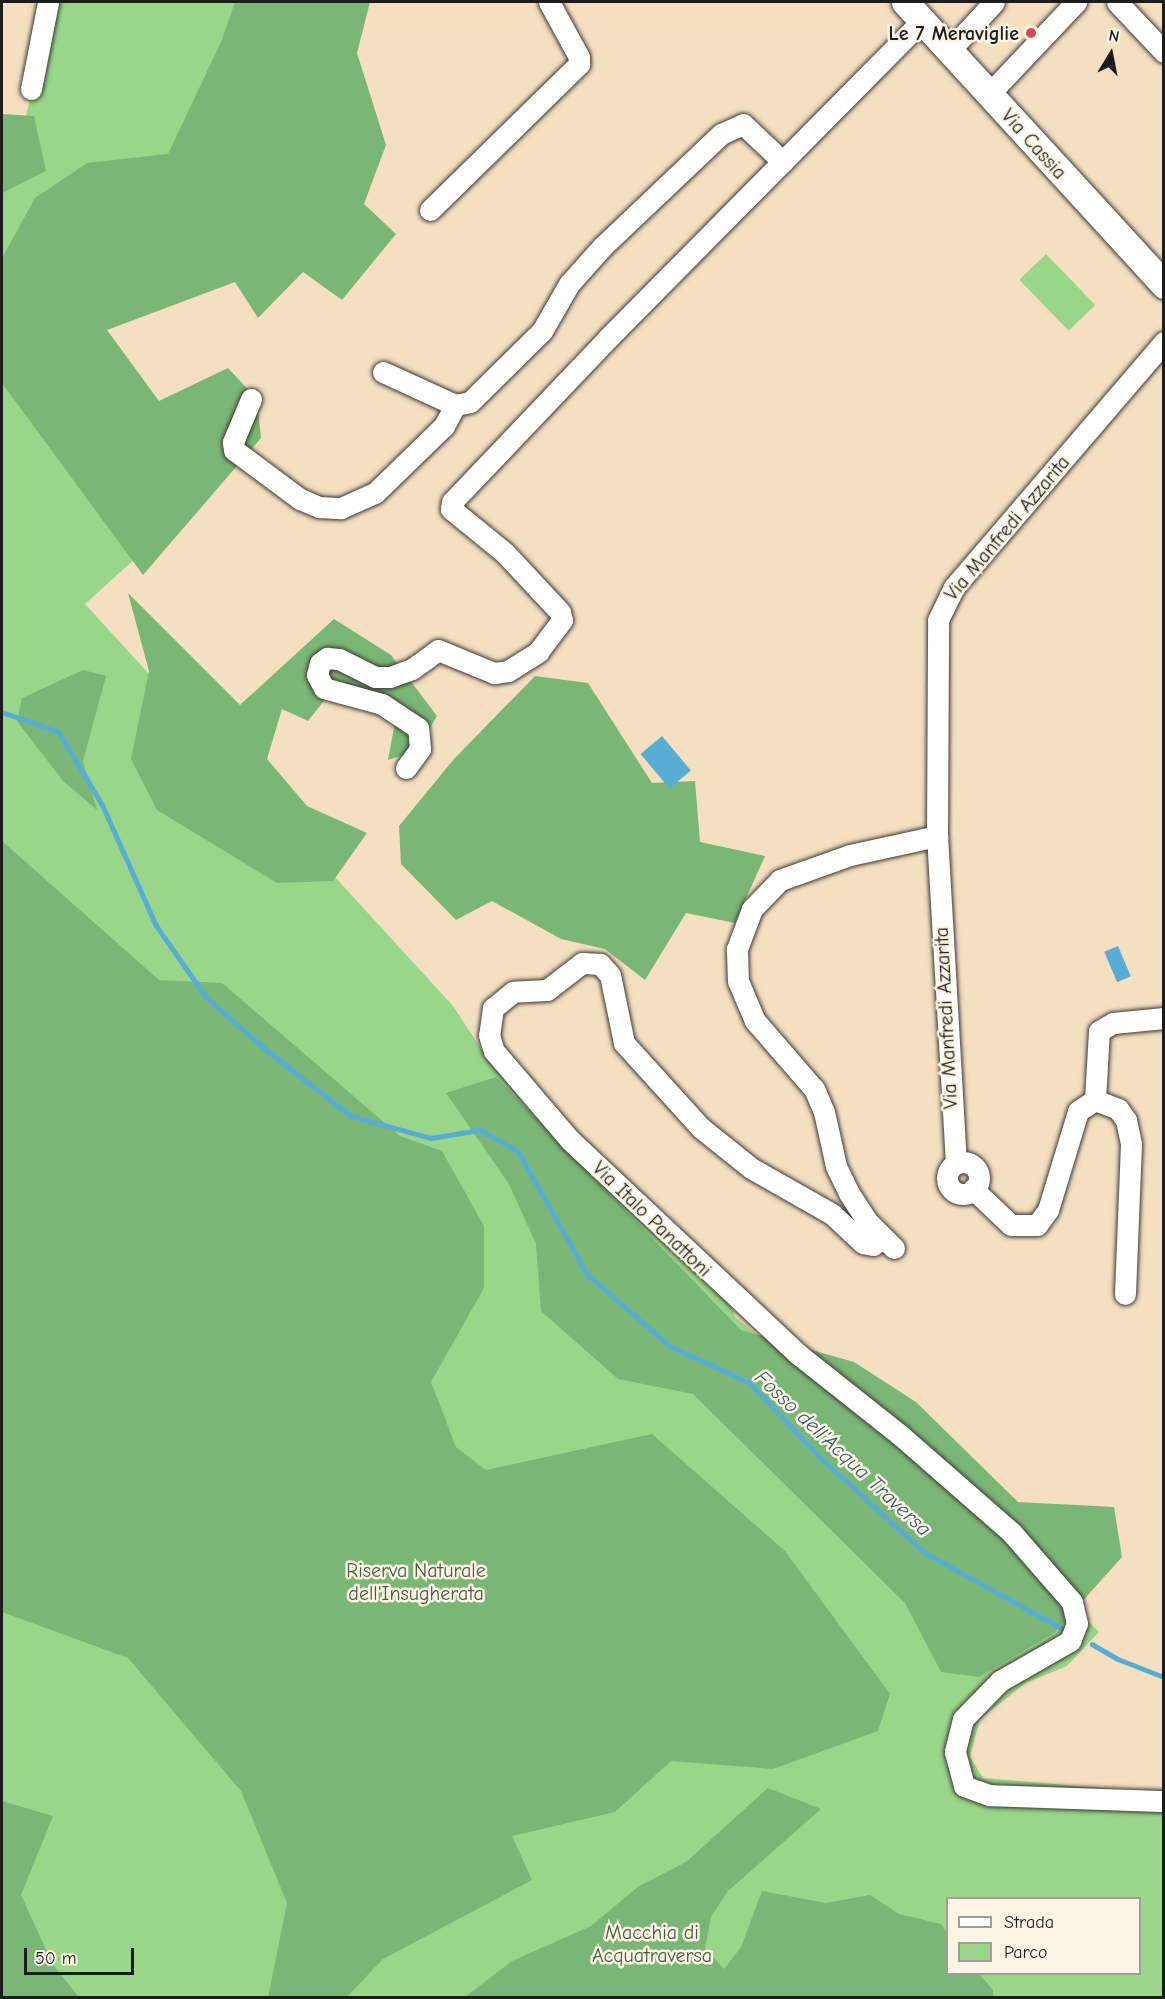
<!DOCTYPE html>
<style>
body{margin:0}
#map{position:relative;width:1165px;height:1999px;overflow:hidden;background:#f5dfc1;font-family:"Comic Neue",sans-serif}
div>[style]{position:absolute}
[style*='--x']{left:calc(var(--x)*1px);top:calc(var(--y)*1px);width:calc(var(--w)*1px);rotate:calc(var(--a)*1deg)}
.green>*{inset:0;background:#99d68a;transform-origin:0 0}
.forest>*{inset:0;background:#7ab776}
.water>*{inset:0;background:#59add5;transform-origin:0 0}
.stream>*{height:4.5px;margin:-2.25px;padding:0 2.25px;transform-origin:2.25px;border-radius:2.25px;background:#59add5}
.roads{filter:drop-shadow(0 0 2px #3d3935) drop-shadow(0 0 2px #3d3935)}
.minor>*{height:21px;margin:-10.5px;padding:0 10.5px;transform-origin:10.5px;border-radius:10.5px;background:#fff}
.minor>.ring{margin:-10.5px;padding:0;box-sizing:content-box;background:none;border:21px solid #fff;border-radius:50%}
.major>*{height:27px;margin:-13.5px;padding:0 13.5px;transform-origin:13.5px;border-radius:13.5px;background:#fff}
.dots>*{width:16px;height:16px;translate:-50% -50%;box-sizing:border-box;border:3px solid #fcf5e5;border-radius:50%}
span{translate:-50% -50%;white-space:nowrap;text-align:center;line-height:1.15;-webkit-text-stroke:5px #fcf5e5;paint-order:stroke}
.poi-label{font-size:20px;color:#1c1c1c;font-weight:700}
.right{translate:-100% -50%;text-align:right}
.street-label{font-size:20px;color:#1c1c1c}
.park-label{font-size:20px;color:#485d42}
.water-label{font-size:21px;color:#375d6f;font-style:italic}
.frame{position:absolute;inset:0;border:3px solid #1c1c1c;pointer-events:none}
.legend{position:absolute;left:946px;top:1897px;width:195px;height:78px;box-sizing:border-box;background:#fcf5e5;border:2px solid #a29e95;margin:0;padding:8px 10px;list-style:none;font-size:18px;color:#1c1c1c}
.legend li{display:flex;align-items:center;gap:12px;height:30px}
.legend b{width:30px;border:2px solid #a29e95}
.north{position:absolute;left:1081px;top:24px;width:60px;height:60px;-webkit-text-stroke:4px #fcf5e5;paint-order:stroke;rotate:10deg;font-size:16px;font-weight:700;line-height:24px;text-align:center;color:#1c1c1c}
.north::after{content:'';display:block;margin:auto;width:21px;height:27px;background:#1c1c1c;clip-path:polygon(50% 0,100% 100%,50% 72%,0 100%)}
.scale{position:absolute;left:24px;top:1948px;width:110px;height:27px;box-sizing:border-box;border:3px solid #1c1c1c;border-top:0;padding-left:8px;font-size:18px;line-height:21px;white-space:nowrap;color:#1c1c1c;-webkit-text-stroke:4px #fcf5e5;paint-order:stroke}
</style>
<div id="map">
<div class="green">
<div style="clip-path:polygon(evenodd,56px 2px,326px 2px,52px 308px,200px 500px,85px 604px,453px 1006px,486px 1056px,647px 1227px,729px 1299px,735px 1317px,996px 1528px,1099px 1632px,1067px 1666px,1026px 1683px,980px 1719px,970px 1757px,983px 1778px,1148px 1792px,1163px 1801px,1163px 1997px,2px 1997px,2px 147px,16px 153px,56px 2px,948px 1898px,1140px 1898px,1140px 1974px,948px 1974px,948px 1898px)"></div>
<div style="left:1046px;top:254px;width:71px;height:37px;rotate:46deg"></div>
</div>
<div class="forest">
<div style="clip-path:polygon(235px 2px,370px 2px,357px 53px,386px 145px,364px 204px,396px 234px,342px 300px,303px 272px,258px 318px,235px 282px,107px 330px,159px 401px,228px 368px,257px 399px,261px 438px,143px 575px,2px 383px,2px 258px,35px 198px,87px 163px,168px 154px,221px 42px)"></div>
<div style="clip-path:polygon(2px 114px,34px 116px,46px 171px,2px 193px)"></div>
<div style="clip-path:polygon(128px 593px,240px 705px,334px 619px,391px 655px,437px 716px,416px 751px,388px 760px,395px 722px,334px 688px,308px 721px,282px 709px,267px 759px,307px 806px,367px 833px,333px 881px,277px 883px,157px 810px,131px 759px,149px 671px)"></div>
<div style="clip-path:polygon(83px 670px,106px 676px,83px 761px,97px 810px,63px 781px,17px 721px,22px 698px)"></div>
<div style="clip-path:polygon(535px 676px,588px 683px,652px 783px,695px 781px,700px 842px,765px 856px,735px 923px,686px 913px,645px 980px,605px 949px,561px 939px,492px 901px,456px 920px,401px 864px,399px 826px,454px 759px)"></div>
<div style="clip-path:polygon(2px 841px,159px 980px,222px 983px,400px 1136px,442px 1151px,484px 1226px,484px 1288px,431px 1382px,456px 1447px,486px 1470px,652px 1434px,785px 1551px,890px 1694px,878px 1731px,773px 1769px,671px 1761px,615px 1812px,512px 1836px,532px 1880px,383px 1959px,347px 1997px,268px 1997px,287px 1903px,241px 1791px,128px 1658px,2px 1612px)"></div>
<div style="clip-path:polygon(496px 1077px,741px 1330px,854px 1362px,916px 1402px,1018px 1502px,1114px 1507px,1122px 1557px,1054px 1633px,979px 1677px,941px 1672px,905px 1603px,693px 1394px,618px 1379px,541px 1311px,536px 1244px,509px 1184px,446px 1093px)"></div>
<div style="clip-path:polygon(768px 1788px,821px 1809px,728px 1891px,711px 1917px,705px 1948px,724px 1969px,741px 1947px,762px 1891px,826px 1903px,870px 1895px,899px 1914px,941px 1924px,947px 1933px,948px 1974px,979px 1974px,993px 1990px,993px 1997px,465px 1997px,512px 1961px,591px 1926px,639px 1886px,686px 1862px)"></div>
<div style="clip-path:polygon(2px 1801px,53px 1816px,21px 1895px,53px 1965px,79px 1997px,2px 1997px)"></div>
</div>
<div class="water">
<div style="left:662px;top:736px;width:45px;height:28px;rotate:50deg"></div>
<div style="left:1118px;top:946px;width:33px;height:15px;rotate:67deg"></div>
</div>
<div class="stream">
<div style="--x:2;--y:712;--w:60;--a:19.3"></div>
<div style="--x:59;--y:732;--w:84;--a:59.2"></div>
<div style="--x:102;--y:804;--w:133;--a:65.9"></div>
<div style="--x:156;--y:925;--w:89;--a:55.1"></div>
<div style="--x:207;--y:998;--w:82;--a:41.1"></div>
<div style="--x:269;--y:1052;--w:104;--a:38"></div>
<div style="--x:351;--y:1116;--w:83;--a:15.4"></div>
<div style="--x:431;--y:1138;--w:50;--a:-9.3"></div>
<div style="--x:480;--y:1130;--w:43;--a:28.9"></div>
<div style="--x:518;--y:1151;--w:142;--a:60.6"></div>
<div style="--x:588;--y:1275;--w:108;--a:40.9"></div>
<div style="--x:670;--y:1346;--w:88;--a:24.8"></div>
<div style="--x:750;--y:1383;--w:106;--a:46.5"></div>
<div style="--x:823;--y:1460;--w:137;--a:42.3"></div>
<div style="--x:924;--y:1552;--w:157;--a:29"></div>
<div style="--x:1092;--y:1644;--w:30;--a:30"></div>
<div style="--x:1118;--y:1659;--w:49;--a:21.4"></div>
</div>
<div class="roads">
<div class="minor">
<div style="--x:1117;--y:2;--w:69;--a:46.8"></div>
<div style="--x:950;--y:50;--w:65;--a:-47.5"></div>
<div style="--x:31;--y:89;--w:89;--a:-78.9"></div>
<div style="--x:989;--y:94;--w:127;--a:-46.6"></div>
<div style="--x:430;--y:210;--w:209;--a:-44.4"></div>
<div style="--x:579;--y:64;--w:7;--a:-90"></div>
<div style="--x:579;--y:57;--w:63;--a:-118.6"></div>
<div style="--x:383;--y:372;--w:79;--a:24.6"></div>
<div style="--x:455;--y:405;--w:15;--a:-11"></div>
<div style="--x:470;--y:402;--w:101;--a:-44.6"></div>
<div style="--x:542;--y:331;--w:54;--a:-60.1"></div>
<div style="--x:569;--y:284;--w:50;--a:-48.3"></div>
<div style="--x:602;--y:247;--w:164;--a:-43.5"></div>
<div style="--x:721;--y:134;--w:24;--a:-24"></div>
<div style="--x:743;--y:124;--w:55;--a:43.5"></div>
<div style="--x:251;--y:399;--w:47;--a:112.7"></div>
<div style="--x:233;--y:442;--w:8;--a:83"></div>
<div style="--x:234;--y:450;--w:82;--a:36.6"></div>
<div style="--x:300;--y:499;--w:21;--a:23"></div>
<div style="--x:319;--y:507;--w:22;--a:3"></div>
<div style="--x:341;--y:508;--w:37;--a:-24"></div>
<div style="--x:375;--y:493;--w:96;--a:-44.2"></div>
<div style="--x:444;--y:426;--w:24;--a:-62"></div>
<div style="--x:406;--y:768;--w:24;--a:-54"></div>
<div style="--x:420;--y:749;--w:21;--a:-95"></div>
<div style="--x:418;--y:728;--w:43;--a:-146.3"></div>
<div style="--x:382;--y:704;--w:60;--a:-164.6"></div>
<div style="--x:324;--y:688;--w:15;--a:-118"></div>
<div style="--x:317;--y:675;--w:12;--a:-76"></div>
<div style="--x:320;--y:663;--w:9;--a:-36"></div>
<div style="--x:327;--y:658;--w:12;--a:5"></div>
<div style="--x:339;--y:659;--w:40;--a:26.6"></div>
<div style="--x:375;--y:677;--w:15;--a:0"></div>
<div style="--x:390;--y:677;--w:23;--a:-20"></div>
<div style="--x:412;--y:669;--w:32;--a:-36"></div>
<div style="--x:438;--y:650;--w:61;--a:22.3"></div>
<div style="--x:494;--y:673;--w:14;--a:-8"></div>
<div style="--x:508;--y:671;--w:36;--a:-32"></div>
<div style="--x:538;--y:652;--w:40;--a:-53"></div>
<div style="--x:562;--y:620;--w:8;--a:-104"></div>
<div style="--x:560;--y:612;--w:81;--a:-133"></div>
<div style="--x:505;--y:553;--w:70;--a:-140.8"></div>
<div style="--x:451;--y:509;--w:7;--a:-82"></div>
<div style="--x:452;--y:502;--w:226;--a:-46.4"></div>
<div style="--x:608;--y:338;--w:448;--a:-45.3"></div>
<div style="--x:1095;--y:1100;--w:69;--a:-86.7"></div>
<div style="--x:1099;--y:1031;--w:16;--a:-30"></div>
<div style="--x:1113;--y:1023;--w:51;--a:-5.6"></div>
<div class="ring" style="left:947px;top:1162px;width:11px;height:11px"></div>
<div style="--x:956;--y:1164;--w:329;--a:-93.3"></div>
<div style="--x:937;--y:836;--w:216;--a:-89.7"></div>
<div style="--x:938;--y:620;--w:37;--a:-64"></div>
<div style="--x:954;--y:587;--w:323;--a:-49.4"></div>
<div style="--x:973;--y:1189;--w:52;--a:43.5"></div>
<div style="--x:1011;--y:1225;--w:26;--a:0"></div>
<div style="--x:1037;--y:1225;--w:19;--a:-54"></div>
<div style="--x:1048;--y:1210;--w:103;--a:-73.1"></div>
<div style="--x:1078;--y:1111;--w:20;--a:-33"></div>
<div style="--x:1095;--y:1100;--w:25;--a:21"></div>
<div style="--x:1118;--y:1109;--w:14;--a:54"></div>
<div style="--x:1126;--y:1120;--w:25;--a:78"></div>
<div style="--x:1131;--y:1144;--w:150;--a:92.3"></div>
<div style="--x:883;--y:1238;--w:12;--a:145"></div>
<div style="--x:873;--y:1245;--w:10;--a:-169"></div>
<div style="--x:863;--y:1243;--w:42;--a:-136.9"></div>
<div style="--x:832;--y:1214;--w:93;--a:-150.4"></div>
<div style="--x:751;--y:1168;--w:64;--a:-141.3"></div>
<div style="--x:701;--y:1128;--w:115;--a:-132.2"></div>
<div style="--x:624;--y:1043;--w:69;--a:-101.6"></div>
<div style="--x:610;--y:975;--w:15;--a:-132"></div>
<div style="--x:600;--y:964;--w:18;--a:-177"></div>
<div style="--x:582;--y:963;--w:44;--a:142.4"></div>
<div style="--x:547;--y:990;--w:34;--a:177"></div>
<div style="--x:513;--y:992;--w:26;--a:141"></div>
<div style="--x:493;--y:1008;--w:27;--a:98"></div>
<div style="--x:489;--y:1035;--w:17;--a:73"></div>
<div style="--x:494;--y:1051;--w:117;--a:49.5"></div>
<div style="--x:570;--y:1140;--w:313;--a:43.2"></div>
<div style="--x:798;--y:1354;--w:129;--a:38.4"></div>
<div style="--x:899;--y:1434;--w:150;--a:41.2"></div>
<div style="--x:1012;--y:1533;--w:91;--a:49"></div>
<div style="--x:1072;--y:1602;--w:22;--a:77"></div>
<div style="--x:1077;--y:1623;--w:19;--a:111"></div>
<div style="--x:1070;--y:1641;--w:81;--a:150.3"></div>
<div style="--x:1000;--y:1681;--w:53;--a:134.2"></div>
<div style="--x:963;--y:1719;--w:34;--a:104"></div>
<div style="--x:955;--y:1752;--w:35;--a:75"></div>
<div style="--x:964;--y:1786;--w:27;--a:20"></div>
<div style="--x:989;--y:1795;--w:175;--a:2"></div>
<div style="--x:894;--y:1248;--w:38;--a:-135"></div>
<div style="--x:867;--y:1221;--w:33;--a:-123"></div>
<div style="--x:849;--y:1193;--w:30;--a:-116"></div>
<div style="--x:836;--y:1166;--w:55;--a:-102.5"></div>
<div style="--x:824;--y:1112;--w:25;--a:-113"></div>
<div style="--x:814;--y:1089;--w:90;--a:-130.9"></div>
<div style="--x:755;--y:1021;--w:43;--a:-113"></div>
<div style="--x:738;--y:981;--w:32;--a:-92"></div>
<div style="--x:737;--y:949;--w:43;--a:-69.4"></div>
<div style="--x:752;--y:909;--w:40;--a:-46"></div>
<div style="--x:780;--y:880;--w:74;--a:-19.7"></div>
<div style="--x:850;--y:855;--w:89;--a:-12.3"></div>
</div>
<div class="major">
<div style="--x:905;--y:2;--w:384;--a:47.5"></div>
</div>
</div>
<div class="dots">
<div style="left:1031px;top:33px;background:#d1495b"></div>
</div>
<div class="poi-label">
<span class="right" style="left:1019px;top:33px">Le 7 Meraviglie</span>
</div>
<div class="street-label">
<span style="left:1034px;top:144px;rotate:48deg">Via Cassia</span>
<span style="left:1007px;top:528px;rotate:-50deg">Via Manfredi Azzarita</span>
<span style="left:946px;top:1018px;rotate:-93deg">Via Manfredi Azzarita</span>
<span style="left:652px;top:1219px;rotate:44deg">Via Italo Panattoni</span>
</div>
<div class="park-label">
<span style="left:416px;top:1582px">Riserva Naturale<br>dell'Insugherata</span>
<span style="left:652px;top:1944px">Macchia di<br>Acquatraversa</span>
</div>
<div class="water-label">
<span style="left:843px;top:1453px;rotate:43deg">Fosso dell'Acqua Traversa</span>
</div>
<div class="frame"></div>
<ul class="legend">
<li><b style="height:8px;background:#fff"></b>Strada</li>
<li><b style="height:16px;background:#99d68a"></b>Parco</li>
</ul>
<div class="north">N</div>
<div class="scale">50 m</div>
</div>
